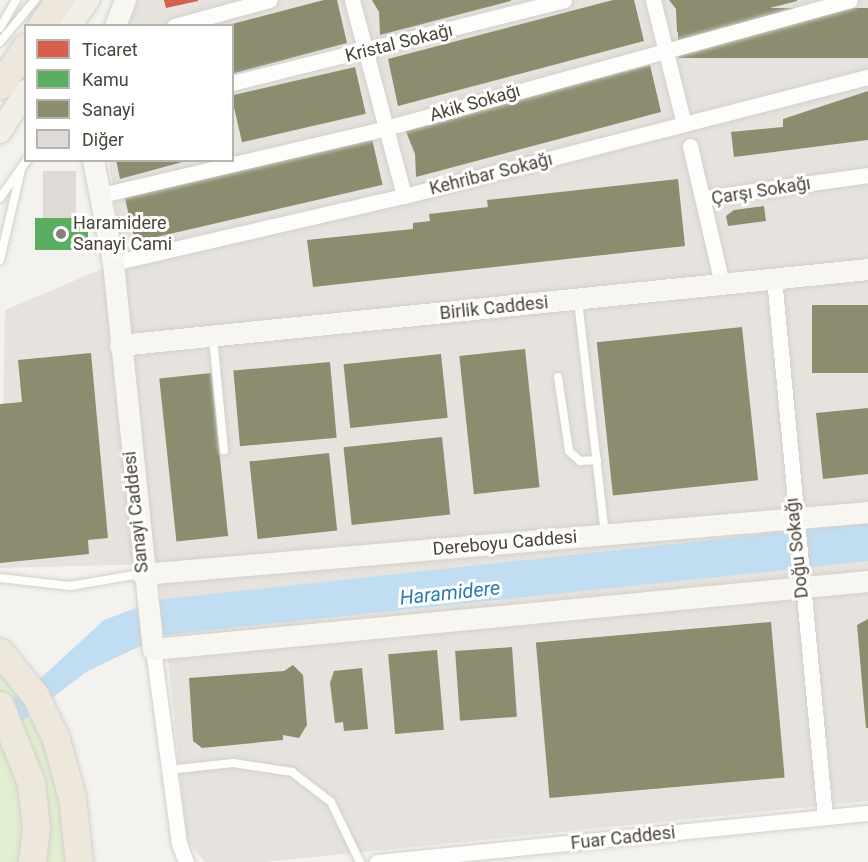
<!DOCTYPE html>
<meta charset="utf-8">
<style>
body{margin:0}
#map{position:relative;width:868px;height:862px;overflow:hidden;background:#f4f2ee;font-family:Roboto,sans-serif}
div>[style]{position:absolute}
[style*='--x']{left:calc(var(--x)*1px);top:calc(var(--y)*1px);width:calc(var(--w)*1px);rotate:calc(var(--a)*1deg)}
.industrial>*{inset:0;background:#e6e2de}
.green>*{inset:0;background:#e1eecf}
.water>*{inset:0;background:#c0ddf1}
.shops>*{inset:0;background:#d6604d}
.public>*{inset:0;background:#5aae61;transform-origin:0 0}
.industry>*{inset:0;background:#8c8c6e;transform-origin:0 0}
.building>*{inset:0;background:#dedbd6;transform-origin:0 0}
.roads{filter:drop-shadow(0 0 2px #d2d0cb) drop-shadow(0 0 2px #d2d0cb)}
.lane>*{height:8px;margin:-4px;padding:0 4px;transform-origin:4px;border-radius:4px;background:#fdfdfc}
.street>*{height:15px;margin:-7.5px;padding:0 7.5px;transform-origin:7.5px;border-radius:7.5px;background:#fdfdfc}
.secondary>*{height:21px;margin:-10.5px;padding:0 10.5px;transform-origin:10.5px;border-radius:10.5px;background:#f7f6f1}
.primary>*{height:22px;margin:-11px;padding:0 11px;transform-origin:11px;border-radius:11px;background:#f2efe6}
.highway>*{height:27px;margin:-13.5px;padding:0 13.5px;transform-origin:13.5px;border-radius:13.5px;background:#ede8db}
.dots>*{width:16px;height:16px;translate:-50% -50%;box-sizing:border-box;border:3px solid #fff;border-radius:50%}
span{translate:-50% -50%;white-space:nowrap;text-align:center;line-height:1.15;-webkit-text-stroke:6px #fff;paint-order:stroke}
.street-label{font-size:18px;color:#4b4439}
.poi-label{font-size:18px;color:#4b4439}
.left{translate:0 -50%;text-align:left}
.water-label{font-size:20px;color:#2e7ab2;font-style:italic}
.legend{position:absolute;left:24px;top:24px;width:210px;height:138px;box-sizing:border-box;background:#fff;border:2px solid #b7b4b0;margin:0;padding:8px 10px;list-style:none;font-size:18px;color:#4b4439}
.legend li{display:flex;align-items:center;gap:12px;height:30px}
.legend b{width:30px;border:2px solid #b7b4b0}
</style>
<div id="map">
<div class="industrial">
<div style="clip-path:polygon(125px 0,868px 0,868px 801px,264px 862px,205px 862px,187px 841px,158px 564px,0 568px,5px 310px,123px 260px,109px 161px,232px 160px,232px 26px,122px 25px)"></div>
</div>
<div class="green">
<div style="clip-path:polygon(0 666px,31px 706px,60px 794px,67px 862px,41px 862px,0 692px)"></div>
<div style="clip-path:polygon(0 724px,17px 760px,26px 815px,23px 862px,0 862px)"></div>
</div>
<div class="water">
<div style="clip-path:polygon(868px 523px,868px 561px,163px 635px,86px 672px,0 738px,0 707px,42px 677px,104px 620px,157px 600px)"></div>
</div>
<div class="shops">
<div style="clip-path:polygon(164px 0,198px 0,198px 1px,166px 8px)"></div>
</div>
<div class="public">
<div style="left:35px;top:218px;width:53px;height:32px"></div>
</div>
<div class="industry">
<div style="clip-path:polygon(324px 0,337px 0,347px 43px,232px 74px,232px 24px)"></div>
<div style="clip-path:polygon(372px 0,511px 0,511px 1px,380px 35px,379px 12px)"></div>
<div style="clip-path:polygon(613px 0,634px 0,644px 41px,398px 106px,388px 59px)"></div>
<div style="clip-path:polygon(669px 0,797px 0,797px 1px,677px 32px,676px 9px)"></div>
<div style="left:868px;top:8px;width:50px;height:190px;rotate:90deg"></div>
<div style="clip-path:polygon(650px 65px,661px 112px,416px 177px,415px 154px,405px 129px)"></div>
<div style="left:355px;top:67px;width:48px;height:127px;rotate:77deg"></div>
<div style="clip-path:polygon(868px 91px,868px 140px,734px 157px,731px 132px,783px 127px,783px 119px)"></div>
<div style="left:372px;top:139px;width:47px;height:254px;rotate:77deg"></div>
<div style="clip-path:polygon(116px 160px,186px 160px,186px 161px,120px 179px)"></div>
<div style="clip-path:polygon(678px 179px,685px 246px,313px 287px,307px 240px,413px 229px,413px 223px,430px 221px,429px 214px,488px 207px,487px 200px)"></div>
<div style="clip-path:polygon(764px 206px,766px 221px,728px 226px,726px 216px,734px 210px)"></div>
<div style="left:868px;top:305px;width:68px;height:56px;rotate:90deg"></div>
<div style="left:742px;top:327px;width:154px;height:146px;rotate:84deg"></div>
<div style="left:525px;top:349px;width:139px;height:66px;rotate:84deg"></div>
<div style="clip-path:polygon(91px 353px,108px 538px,88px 540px,89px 554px,0 563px,0 404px,22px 402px,18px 360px)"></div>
<div style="left:441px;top:354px;width:64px;height:98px;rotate:84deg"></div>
<div style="left:330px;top:362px;width:76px;height:97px;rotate:85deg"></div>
<div style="left:211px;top:373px;width:164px;height:52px;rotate:84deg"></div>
<div style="clip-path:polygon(868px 408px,868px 474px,823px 479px,816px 413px)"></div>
<div style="left:442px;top:437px;width:78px;height:99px;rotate:84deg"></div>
<div style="left:329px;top:453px;width:78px;height:80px;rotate:84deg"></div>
<div style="clip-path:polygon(868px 619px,868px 728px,866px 728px,857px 625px)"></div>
<div style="left:771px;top:622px;width:156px;height:236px;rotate:85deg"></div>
<div style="left:512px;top:647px;width:70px;height:57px;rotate:86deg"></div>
<div style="left:437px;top:650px;width:80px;height:49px;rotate:85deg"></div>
<div style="clip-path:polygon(293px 665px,303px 675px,307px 725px,299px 738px,283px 735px,283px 740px,202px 748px,193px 741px,189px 678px,284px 671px)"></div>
<div style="clip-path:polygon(362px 668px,368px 729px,344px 731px,343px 722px,335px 723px,330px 683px,334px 671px)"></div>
</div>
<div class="building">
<div style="left:43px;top:171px;width:33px;height:47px"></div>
</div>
<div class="roads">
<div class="lane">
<div style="--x:0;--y:28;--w:32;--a:-60"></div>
<div style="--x:0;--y:42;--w:55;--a:-50.2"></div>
<div style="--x:0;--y:198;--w:47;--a:-54.6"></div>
<div style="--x:0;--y:260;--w:92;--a:-76.9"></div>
<div style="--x:578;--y:301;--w:234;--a:83.4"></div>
<div style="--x:213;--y:338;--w:113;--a:84.4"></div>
<div style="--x:558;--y:377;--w:75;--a:81.5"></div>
<div style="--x:569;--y:451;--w:15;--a:42"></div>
<div style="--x:580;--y:461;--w:17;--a:-3"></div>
<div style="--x:0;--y:578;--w:70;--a:6.5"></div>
<div style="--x:70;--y:586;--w:71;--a:-9.7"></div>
<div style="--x:169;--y:770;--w:64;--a:-6.2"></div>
<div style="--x:233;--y:763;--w:60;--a:8.7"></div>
<div style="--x:292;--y:772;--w:49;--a:37.6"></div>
<div style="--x:331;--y:802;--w:67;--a:64.2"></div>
</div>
<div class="street">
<div style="--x:352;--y:0;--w:203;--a:75.1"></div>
<div style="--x:653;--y:0;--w:128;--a:76"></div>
<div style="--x:174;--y:26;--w:99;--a:-15.2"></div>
<div style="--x:232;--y:83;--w:342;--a:-14"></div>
<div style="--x:690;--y:146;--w:142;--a:76.9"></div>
<div style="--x:97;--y:196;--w:297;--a:-13.2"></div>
<div style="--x:386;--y:128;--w:481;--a:-15.4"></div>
<div style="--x:703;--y:198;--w:167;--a:-7.9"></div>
<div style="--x:113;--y:263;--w:299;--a:-13"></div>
<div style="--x:404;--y:196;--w:479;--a:-14.4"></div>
<div style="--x:774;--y:278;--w:541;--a:84.59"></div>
<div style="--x:153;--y:649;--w:196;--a:82.4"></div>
<div style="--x:179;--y:843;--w:20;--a:70"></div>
<div style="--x:377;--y:862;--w:493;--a:-5.7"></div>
</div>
<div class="secondary">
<div style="--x:115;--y:26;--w:28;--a:-69"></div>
<div style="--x:93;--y:160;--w:105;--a:79"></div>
<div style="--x:113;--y:263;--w:388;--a:84.1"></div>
<div style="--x:153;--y:649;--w:718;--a:-5.43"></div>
<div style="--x:120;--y:345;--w:752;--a:-5.8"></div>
<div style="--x:142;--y:574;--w:729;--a:-4.88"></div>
</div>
<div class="primary">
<div style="--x:70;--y:26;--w:32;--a:-55"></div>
<div style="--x:0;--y:132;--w:49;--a:-57.6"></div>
</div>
<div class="highway">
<div style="--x:41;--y:26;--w:32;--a:-55"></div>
<div style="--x:0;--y:85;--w:46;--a:-55.6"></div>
<div style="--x:0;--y:652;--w:55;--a:50.9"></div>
<div style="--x:35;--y:695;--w:49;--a:64.5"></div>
<div style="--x:56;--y:739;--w:60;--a:74.6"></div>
<div style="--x:72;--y:797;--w:65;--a:83.9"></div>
<div style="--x:0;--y:705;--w:84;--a:68.3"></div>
<div style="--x:31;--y:783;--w:45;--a:83.7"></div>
<div style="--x:36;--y:828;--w:34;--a:97"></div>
</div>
</div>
<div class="dots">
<div style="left:61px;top:234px;background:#868178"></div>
</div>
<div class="street-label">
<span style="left:399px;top:43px;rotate:-14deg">Kristal Sokağı</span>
<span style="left:475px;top:103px;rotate:-16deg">Akik Sokağı</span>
<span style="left:491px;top:174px;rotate:-14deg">Kehribar Sokağı</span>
<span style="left:761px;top:191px;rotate:-9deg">Çarşı Sokağı</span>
<span style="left:494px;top:308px;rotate:-6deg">Birlik Caddesi</span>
<span style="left:136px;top:512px;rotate:-96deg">Sanayi Caddesi</span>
<span style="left:505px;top:543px;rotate:-5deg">Dereboyu Caddesi</span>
<span style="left:797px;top:548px;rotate:-96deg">Doğu Sokağı</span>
<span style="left:623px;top:838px;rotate:-6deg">Fuar Caddesi</span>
</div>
<div class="poi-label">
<span class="left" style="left:73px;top:234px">Haramidere<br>Sanayi Cami</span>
</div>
<div class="water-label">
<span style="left:450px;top:593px;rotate:-6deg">Haramidere</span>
</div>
<ul class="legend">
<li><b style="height:16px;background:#d6604d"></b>Ticaret</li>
<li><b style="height:16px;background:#5aae61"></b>Kamu</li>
<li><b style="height:16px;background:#8c8c6e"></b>Sanayi</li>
<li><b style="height:16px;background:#dedbd6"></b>Diğer</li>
</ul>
</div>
